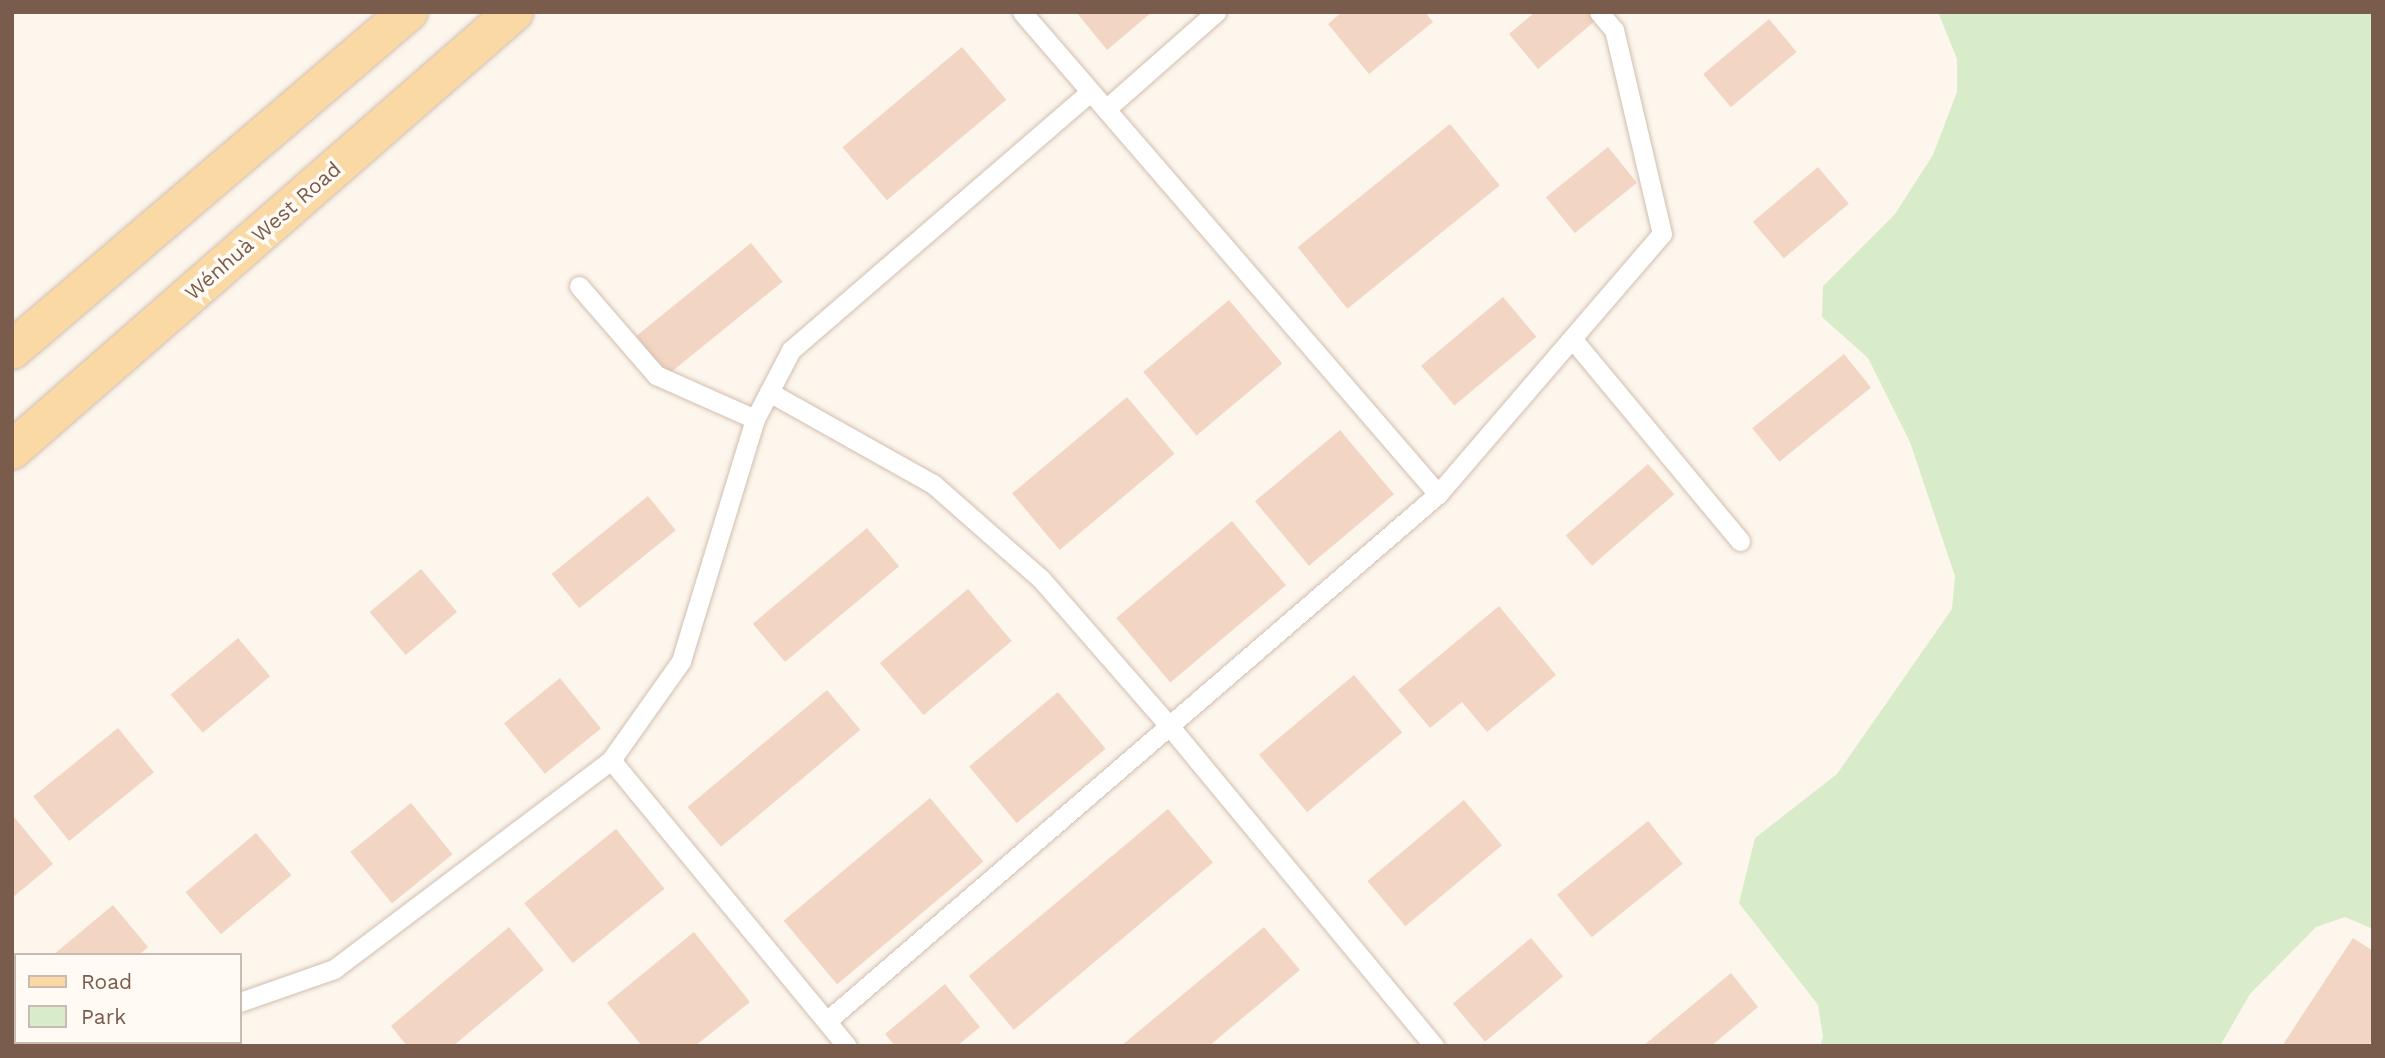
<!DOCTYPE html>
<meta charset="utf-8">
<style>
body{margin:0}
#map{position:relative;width:2385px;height:1058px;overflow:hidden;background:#fdf6ec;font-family:"Work Sans",sans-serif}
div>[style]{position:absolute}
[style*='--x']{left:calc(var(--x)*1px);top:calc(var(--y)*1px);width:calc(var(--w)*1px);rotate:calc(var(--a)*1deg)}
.green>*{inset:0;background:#d8ecc9}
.building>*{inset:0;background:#f3d5c3;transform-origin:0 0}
.roads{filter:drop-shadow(0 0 2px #d1beb0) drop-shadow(0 0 2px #d1beb0)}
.service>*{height:19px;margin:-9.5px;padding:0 9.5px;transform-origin:9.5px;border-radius:9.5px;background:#fff}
.primary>*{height:38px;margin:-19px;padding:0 19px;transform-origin:19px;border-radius:19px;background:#fbd9a5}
span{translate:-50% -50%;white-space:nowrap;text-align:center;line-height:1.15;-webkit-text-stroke:7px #fffaf3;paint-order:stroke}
.street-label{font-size:21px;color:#7a5c4d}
.frame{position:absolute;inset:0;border:14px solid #7a5c4d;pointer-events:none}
.legend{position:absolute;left:14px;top:953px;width:228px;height:91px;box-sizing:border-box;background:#fffaf3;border:2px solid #cabbb1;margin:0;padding:9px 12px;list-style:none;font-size:21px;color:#7a5c4d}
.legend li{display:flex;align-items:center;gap:14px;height:35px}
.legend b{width:35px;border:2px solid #cabbb1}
</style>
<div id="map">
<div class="green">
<div style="clip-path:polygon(1938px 12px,2373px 12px,2373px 929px,2345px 917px,2316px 927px,2250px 994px,2220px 1046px,1820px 1046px,1823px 1037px,1818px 1005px,1739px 903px,1755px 838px,1837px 774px,1952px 609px,1955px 576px,1910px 442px,1868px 358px,1822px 317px,1823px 286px,1895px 214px,1933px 155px,1957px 92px,1957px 59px)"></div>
</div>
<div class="building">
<div style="clip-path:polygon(1152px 12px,1107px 50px,1077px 13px,1078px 12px)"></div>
<div style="clip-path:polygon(1342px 12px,1425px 12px,1433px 22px,1369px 74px,1328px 24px)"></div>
<div style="clip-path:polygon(1535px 12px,1587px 12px,1595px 21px,1538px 69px,1509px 34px)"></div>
<div style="left:1769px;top:19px;width:43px;height:86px;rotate:50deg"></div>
<div style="left:962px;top:47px;width:69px;height:156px;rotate:50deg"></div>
<div style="left:1450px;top:124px;width:79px;height:196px;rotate:51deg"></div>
<div style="left:1608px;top:147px;width:46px;height:80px;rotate:51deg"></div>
<div style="left:1818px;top:167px;width:48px;height:85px;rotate:50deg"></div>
<div style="left:751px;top:243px;width:50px;height:148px;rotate:51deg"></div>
<div style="left:1503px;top:297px;width:52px;height:107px;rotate:50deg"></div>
<div style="left:1229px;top:300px;width:83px;height:112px;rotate:50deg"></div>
<div style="left:1844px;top:354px;width:43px;height:118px;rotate:51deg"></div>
<div style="left:1127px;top:397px;width:74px;height:150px;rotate:50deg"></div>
<div style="left:1340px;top:430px;width:84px;height:111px;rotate:50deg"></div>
<div style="left:1648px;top:464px;width:40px;height:109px;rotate:49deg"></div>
<div style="left:648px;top:496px;width:44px;height:124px;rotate:51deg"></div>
<div style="left:1232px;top:521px;width:84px;height:151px;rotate:50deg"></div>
<div style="left:867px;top:528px;width:50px;height:149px;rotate:50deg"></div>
<div style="left:421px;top:569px;width:56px;height:67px;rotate:50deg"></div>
<div style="left:968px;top:589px;width:68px;height:115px;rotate:50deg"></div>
<div style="clip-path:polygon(1499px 606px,1556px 675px,1487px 732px,1462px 702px,1430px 728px,1398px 690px)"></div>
<div style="left:238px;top:638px;width:50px;height:88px;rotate:50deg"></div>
<div style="left:1354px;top:675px;width:75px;height:124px;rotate:50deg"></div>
<div style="left:560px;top:678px;width:65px;height:72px;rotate:51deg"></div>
<div style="left:827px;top:690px;width:52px;height:182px;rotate:50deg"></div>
<div style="left:1058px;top:692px;width:74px;height:116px;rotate:50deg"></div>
<div style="left:118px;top:728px;width:57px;height:109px;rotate:51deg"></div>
<div style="left:930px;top:798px;width:83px;height:191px;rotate:50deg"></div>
<div style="left:1464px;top:800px;width:59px;height:126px;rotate:50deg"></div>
<div style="left:411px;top:803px;width:66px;height:78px;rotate:51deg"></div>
<div style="left:1168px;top:809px;width:70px;height:260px;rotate:50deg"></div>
<div style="clip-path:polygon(14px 817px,53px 864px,12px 898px,12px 818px)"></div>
<div style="left:1648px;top:821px;width:55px;height:117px;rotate:51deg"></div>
<div style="left:616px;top:829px;width:77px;height:118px;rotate:51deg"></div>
<div style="left:256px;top:833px;width:55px;height:92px;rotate:50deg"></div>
<div style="clip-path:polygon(113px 905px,148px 947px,139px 955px,53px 955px)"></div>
<div style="clip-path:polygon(509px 927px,544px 970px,453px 1046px,407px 1046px,391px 1026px)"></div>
<div style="clip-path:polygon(1264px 927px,1300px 970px,1209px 1046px,1121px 1046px)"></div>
<div style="clip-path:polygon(694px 932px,750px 1002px,695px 1046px,642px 1046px,607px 1003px)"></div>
<div style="left:1531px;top:938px;width:50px;height:102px;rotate:50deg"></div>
<div style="clip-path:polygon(2353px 938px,2373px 951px,2373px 1039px,2368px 1046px,2282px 1046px)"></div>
<div style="clip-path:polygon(1731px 973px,1758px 1007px,1711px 1046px,1643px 1046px)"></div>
<div style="clip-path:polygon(945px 984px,980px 1027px,957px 1046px,895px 1046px,885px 1034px)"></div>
<div style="clip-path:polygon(202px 1042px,230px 1042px,233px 1046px,198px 1046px)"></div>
</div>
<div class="roads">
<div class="service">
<div style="--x:1022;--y:12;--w:637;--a:49.2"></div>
<div style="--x:1106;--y:109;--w:147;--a:-41.4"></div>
<div style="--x:579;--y:286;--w:118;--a:49.1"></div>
<div style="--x:656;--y:375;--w:108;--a:24"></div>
<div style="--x:1574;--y:341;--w:260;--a:50.3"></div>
<div style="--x:769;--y:392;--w:188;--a:29.3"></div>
<div style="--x:933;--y:484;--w:144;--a:41.3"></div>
<div style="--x:1041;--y:579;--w:198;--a:48.9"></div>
<div style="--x:1171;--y:728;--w:413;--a:50.4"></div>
<div style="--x:611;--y:760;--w:371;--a:50.5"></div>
<div style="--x:240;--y:1002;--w:100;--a:-19.3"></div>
<div style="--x:334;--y:969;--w:347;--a:-37"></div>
<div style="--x:611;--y:760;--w:121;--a:-54.7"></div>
<div style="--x:681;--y:661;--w:253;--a:-73"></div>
<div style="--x:755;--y:419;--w:78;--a:-62.4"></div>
<div style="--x:791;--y:350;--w:395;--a:-40.8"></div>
<div style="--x:828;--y:1020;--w:805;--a:-40.77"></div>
<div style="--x:1438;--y:494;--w:343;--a:-49.3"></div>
<div style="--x:1662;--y:234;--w:210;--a:-103.2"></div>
<div style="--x:1614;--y:30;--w:23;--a:-130"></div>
<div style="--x:115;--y:1046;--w:11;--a:-22"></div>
</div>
<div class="primary">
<div style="--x:12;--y:350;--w:521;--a:-40.48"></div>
<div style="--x:12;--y:450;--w:666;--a:-41.11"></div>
</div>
</div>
<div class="street-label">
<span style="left:263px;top:231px;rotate:-41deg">Wénhuà West Road</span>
</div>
<div class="frame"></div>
<ul class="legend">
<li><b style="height:9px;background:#fbd9a5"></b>Road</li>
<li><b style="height:19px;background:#d8ecc9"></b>Park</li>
</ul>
</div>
